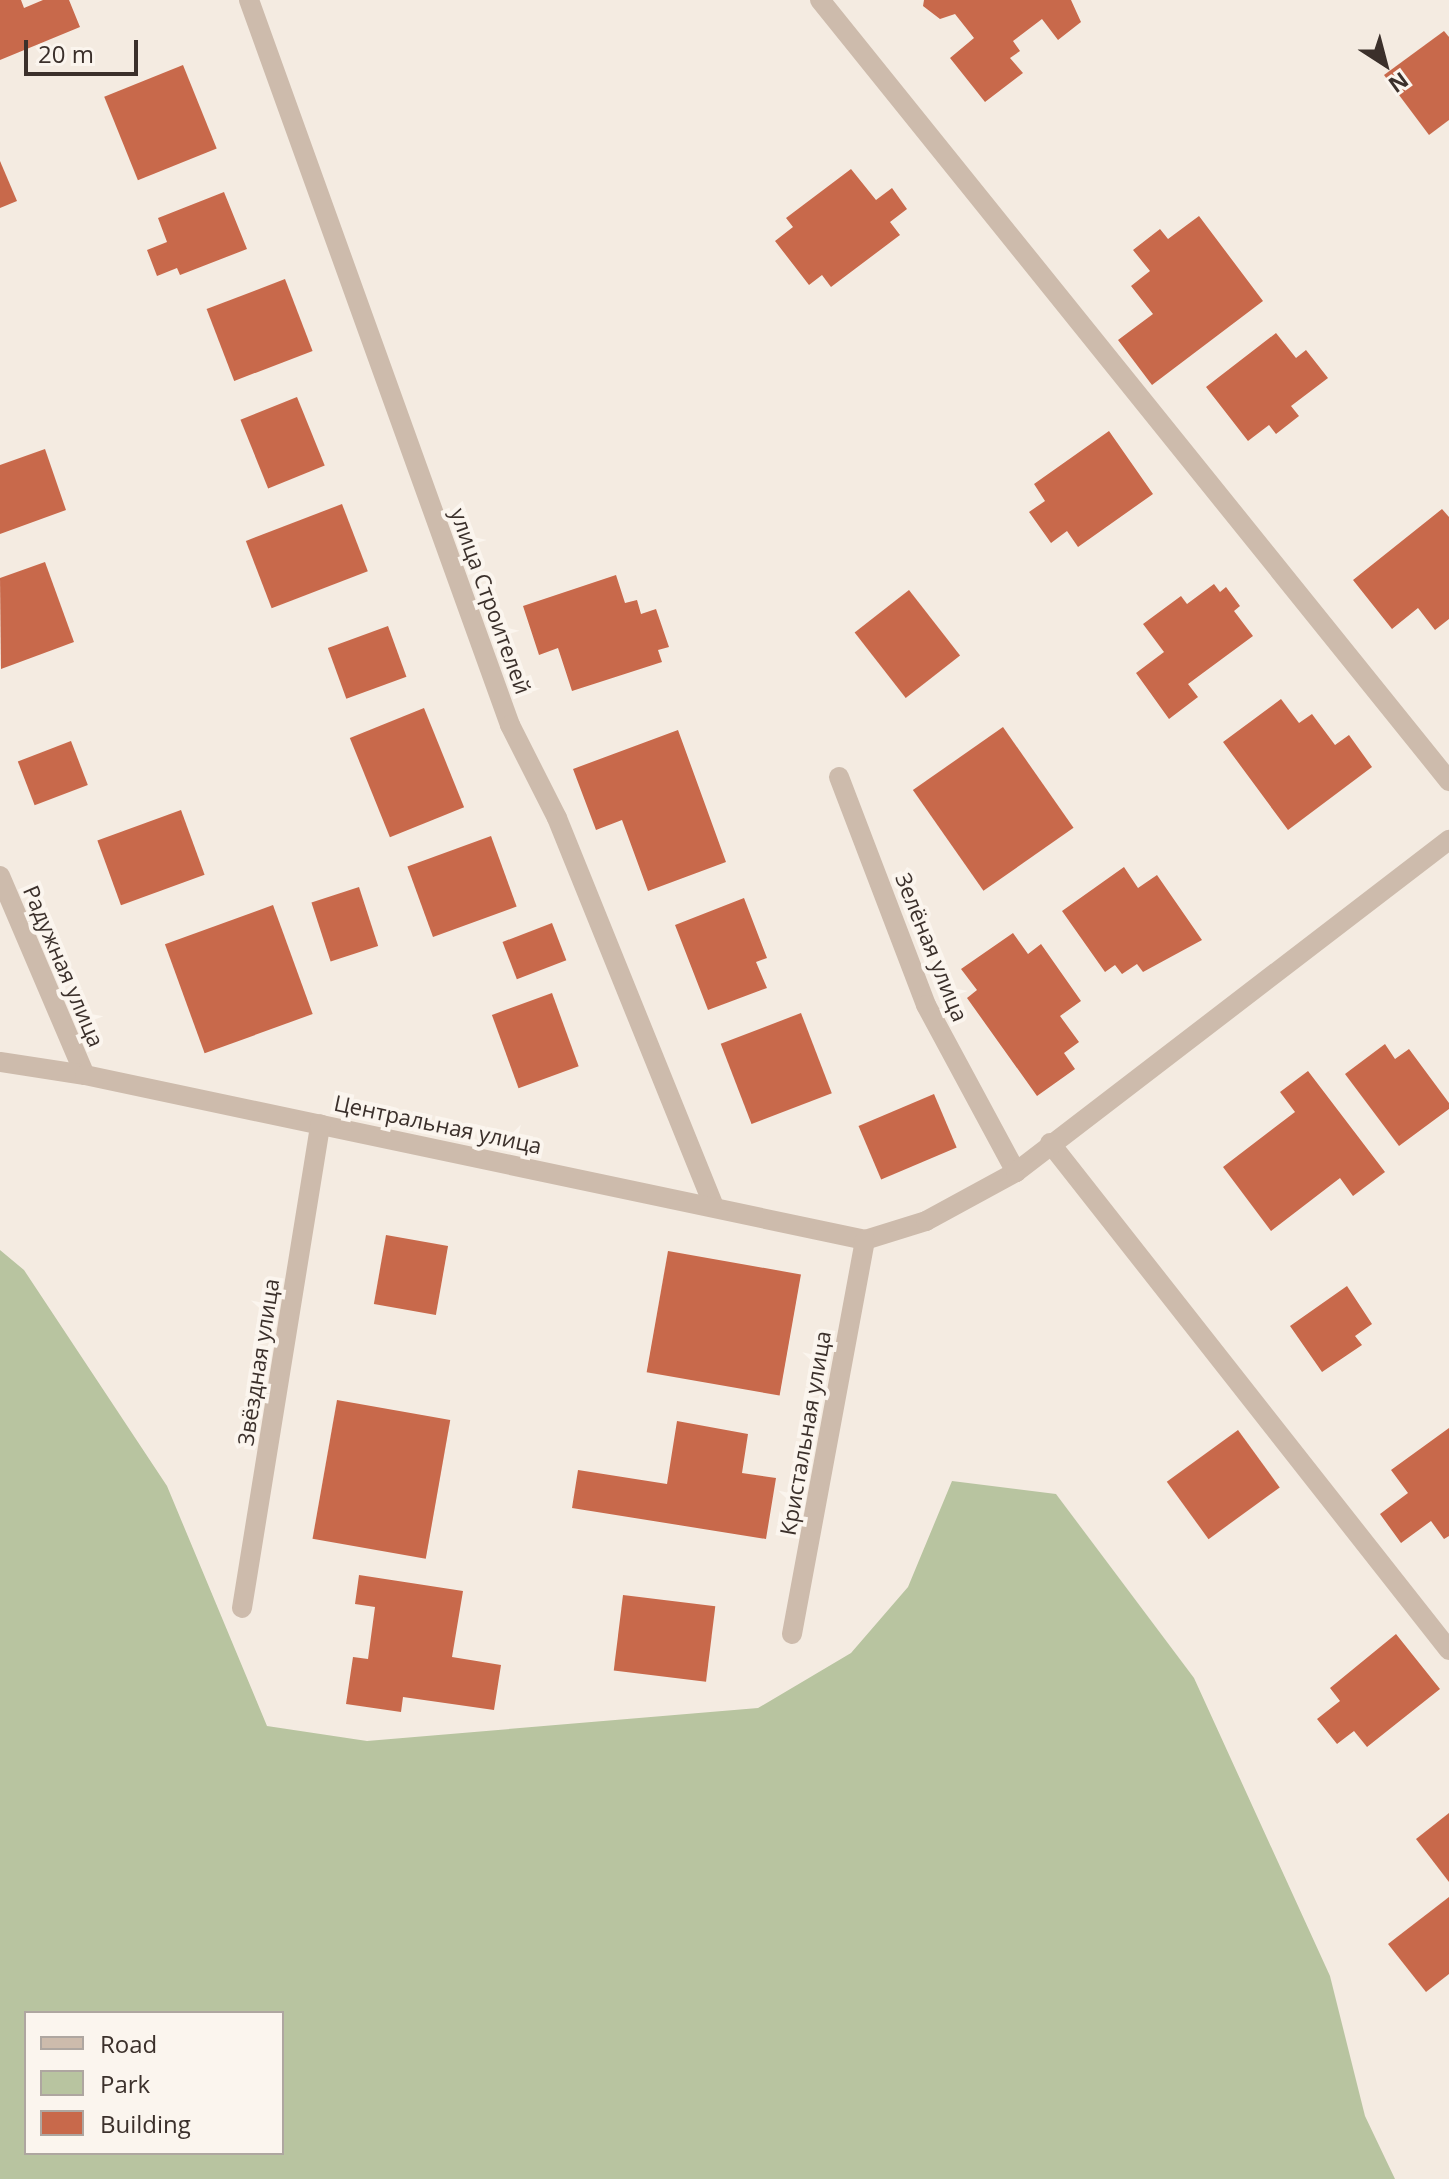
<!DOCTYPE html>
<meta charset="utf-8">
<style>
body{margin:0}
#map{position:relative;width:1449px;height:2179px;overflow:hidden;background:#f4ebe1;font-family:"Open Sans",sans-serif}
div>[style]{position:absolute}
[style*='--x']{left:calc(var(--x)*1px);top:calc(var(--y)*1px);width:calc(var(--w)*1px);rotate:calc(var(--a)*1deg)}
.green>*{inset:0;background:#b8c4a0}
.building>*{inset:0;background:#c8694b;transform-origin:0 0}
.minor>*{height:20px;margin:-10px;padding:0 10px;transform-origin:10px;border-radius:10px;background:#cdbbac}
span{translate:-50% -50%;white-space:nowrap;text-align:center;line-height:1.15;-webkit-text-stroke:8px #fbf5ee;paint-order:stroke}
.street-label{font-size:22px;color:#3b302b}
.legend{position:absolute;left:24px;top:2011px;width:260px;height:144px;box-sizing:border-box;background:#fbf5ee;border:2px solid #aea6a0;margin:0;padding:10px 14px;list-style:none;font-size:24px;color:#3b302b}
.legend li{display:flex;align-items:center;gap:16px;height:40px}
.legend b{width:40px;border:2px solid #aea6a0}
.north{position:absolute;left:1345px;top:24px;width:80px;height:80px;-webkit-text-stroke:6px #fbf5ee;paint-order:stroke;rotate:144deg;font-size:22px;font-weight:700;line-height:32px;text-align:center;color:#3b302b}
.north::after{content:'';display:block;margin:auto;width:28px;height:36px;background:#3b302b;clip-path:polygon(50% 0,100% 100%,50% 72%,0 100%)}
.scale{position:absolute;left:24px;top:40px;width:114px;height:36px;box-sizing:border-box;border:4px solid #3b302b;border-top:0;padding-left:10px;font-size:24px;line-height:28px;white-space:nowrap;color:#3b302b;-webkit-text-stroke:6px #fbf5ee;paint-order:stroke}
</style>
<div id="map">
<div class="green">
<div style="clip-path:polygon(evenodd,0 1250px,24px 1270px,167px 1486px,267px 1726px,367px 1741px,758px 1708px,851px 1653px,908px 1587px,952px 1481px,1056px 1494px,1194px 1678px,1330px 1976px,1365px 2116px,1395px 2179px,0 2179px,0 1250px,26px 2013px,282px 2013px,282px 2153px,26px 2153px,26px 2013px)"></div>
</div>
<div class="building">
<div style="clip-path:polygon(0 0,21px 0,24px 8px,43px 0,69px 0,80px 27px,0 60px)"></div>
<div style="clip-path:polygon(924px 0,1071px 0,1081px 22px,1058px 40px,1042px 19px,1013px 41px,1020px 51px,1010px 58px,1023px 73px,985px 102px,950px 58px,974px 38px,955px 14px,940px 19px,923px 6px)"></div>
<div style="clip-path:polygon(1444px 31px,1449px 37px,1449px 120px,1429px 135px,1384px 75px)"></div>
<div style="left:183px;top:65px;width:90px;height:85px;rotate:68deg"></div>
<div style="clip-path:polygon(0 161px,17px 201px,0 208px)"></div>
<div style="clip-path:polygon(851px 169px,876px 200px,892px 188px,907px 209px,890px 222px,900px 235px,831px 287px,822px 275px,809px 285px,775px 241px,793px 227px,786px 218px)"></div>
<div style="clip-path:polygon(224px 192px,247px 249px,180px 275px,177px 268px,157px 276px,147px 250px,167px 242px,158px 218px)"></div>
<div style="clip-path:polygon(1199px 216px,1263px 301px,1152px 385px,1118px 340px,1153px 314px,1131px 286px,1150px 271px,1133px 250px,1160px 229px,1168px 239px)"></div>
<div style="left:285px;top:279px;width:77px;height:84px;rotate:69deg"></div>
<div style="clip-path:polygon(1276px 333px,1296px 358px,1306px 350px,1328px 378px,1291px 406px,1299px 416px,1276px 434px,1269px 425px,1248px 441px,1206px 387px)"></div>
<div style="left:297px;top:397px;width:74px;height:61px;rotate:68deg"></div>
<div style="clip-path:polygon(1109px 431px,1153px 494px,1078px 547px,1067px 531px,1051px 543px,1029px 512px,1045px 501px,1034px 484px)"></div>
<div style="clip-path:polygon(45px 449px,66px 510px,0 534px,0 465px)"></div>
<div style="left:342px;top:504px;width:72px;height:103px;rotate:69deg"></div>
<div style="clip-path:polygon(1442px 509px,1449px 517px,1449px 619px,1435px 630px,1418px 608px,1392px 629px,1353px 580px)"></div>
<div style="clip-path:polygon(45px 562px,74px 642px,1px 669px,0 578px)"></div>
<div style="clip-path:polygon(616px 575px,625px 603px,637px 600px,641px 614px,656px 609px,669px 647px,658px 650px,662px 662px,572px 691px,558px 648px,539px 655px,523px 606px)"></div>
<div style="clip-path:polygon(1214px 584px,1220px 592px,1226px 587px,1240px 606px,1234px 611px,1253px 636px,1188px 684px,1198px 697px,1169px 719px,1136px 673px,1164px 652px,1143px 624px,1181px 596px,1187px 604px)"></div>
<div style="left:909px;top:590px;width:83px;height:69px;rotate:52deg"></div>
<div style="left:388px;top:626px;width:54px;height:64px;rotate:70deg"></div>
<div style="clip-path:polygon(1281px 699px,1299px 723px,1312px 714px,1335px 745px,1349px 735px,1372px 767px,1288px 830px,1223px 742px)"></div>
<div style="left:424px;top:708px;width:107px;height:80px;rotate:68deg"></div>
<div style="left:1003px;top:727px;width:123px;height:110px;rotate:55deg"></div>
<div style="clip-path:polygon(678px 730px,726px 862px,648px 891px,622px 820px,596px 830px,573px 769px)"></div>
<div style="left:71px;top:741px;width:47px;height:57px;rotate:69deg"></div>
<div style="left:181px;top:810px;width:69px;height:89px;rotate:70deg"></div>
<div style="left:491px;top:836px;width:75px;height:89px;rotate:70deg"></div>
<div style="clip-path:polygon(1124px 867px,1138px 888px,1157px 875px,1202px 940px,1143px 972px,1137px 964px,1122px 974px,1115px 965px,1105px 972px,1062px 911px)"></div>
<div style="left:359px;top:887px;width:62px;height:50px;rotate:72deg"></div>
<div style="clip-path:polygon(744px 898px,767px 958px,756px 962px,767px 988px,708px 1010px,675px 925px)"></div>
<div style="left:273px;top:905px;width:116px;height:115px;rotate:70deg"></div>
<div style="left:552px;top:923px;width:40px;height:53px;rotate:69deg"></div>
<div style="clip-path:polygon(1013px 933px,1028px 954px,1041px 944px,1081px 1001px,1060px 1016px,1079px 1042px,1064px 1053px,1075px 1069px,1037px 1096px,967px 998px,977px 990px,961px 969px)"></div>
<div style="left:552px;top:993px;width:78px;height:64px;rotate:70deg"></div>
<div style="left:801px;top:1013px;width:86px;height:86px;rotate:69deg"></div>
<div style="clip-path:polygon(1385px 1044px,1395px 1059px,1409px 1049px,1449px 1103px,1449px 1109px,1399px 1146px,1345px 1074px)"></div>
<div style="clip-path:polygon(1308px 1071px,1385px 1172px,1353px 1196px,1340px 1178px,1271px 1231px,1223px 1167px,1295px 1112px,1280px 1092px)"></div>
<div style="left:934px;top:1094px;width:58px;height:82px;rotate:67deg"></div>
<div style="left:386px;top:1235px;width:63px;height:70px;rotate:10deg"></div>
<div style="left:668px;top:1251px;width:135px;height:123px;rotate:10deg"></div>
<div style="clip-path:polygon(1347px 1286px,1372px 1324px,1355px 1336px,1362px 1345px,1322px 1372px,1290px 1326px)"></div>
<div style="left:337px;top:1400px;width:115px;height:141px;rotate:10deg"></div>
<div style="clip-path:polygon(677px 1421px,748px 1434px,742px 1473px,776px 1478px,766px 1539px,572px 1508px,578px 1470px,667px 1484px)"></div>
<div style="clip-path:polygon(1449px 1428px,1449px 1536px,1444px 1539px,1431px 1521px,1401px 1543px,1380px 1514px,1408px 1493px,1391px 1470px)"></div>
<div style="left:1238px;top:1430px;width:71px;height:88px;rotate:54deg"></div>
<div style="clip-path:polygon(359px 1575px,463px 1591px,452px 1657px,501px 1665px,494px 1710px,403px 1697px,401px 1712px,346px 1704px,353px 1657px,368px 1659px,375px 1607px,355px 1604px)"></div>
<div style="left:623px;top:1595px;width:93px;height:76px;rotate:7deg"></div>
<div style="clip-path:polygon(1396px 1634px,1440px 1689px,1367px 1747px,1354px 1731px,1337px 1744px,1317px 1719px,1340px 1701px,1330px 1688px)"></div>
<div style="clip-path:polygon(1449px 1813px,1449px 1882px,1416px 1839px)"></div>
<div style="clip-path:polygon(1449px 1897px,1449px 1974px,1426px 1992px,1388px 1944px)"></div>
</div>
<div class="minor">
<div style="--x:249;--y:0;--w:771;--a:70.2"></div>
<div style="--x:510;--y:725;--w:104;--a:63.2"></div>
<div style="--x:557;--y:818;--w:419;--a:68"></div>
<div style="--x:820;--y:0;--w:1003;--a:51.15"></div>
<div style="--x:839;--y:777;--w:244;--a:69.1"></div>
<div style="--x:926;--y:1005;--w:190;--a:61.7"></div>
<div style="--x:0;--y:876;--w:216;--a:66.9"></div>
<div style="--x:0;--y:1062;--w:86;--a:8.7"></div>
<div style="--x:85;--y:1075;--w:797;--a:11.94"></div>
<div style="--x:1050;--y:1143;--w:645;--a:51.8"></div>
<div style="--x:865;--y:1240;--w:64;--a:-17.3"></div>
<div style="--x:926;--y:1221;--w:102;--a:-28.6"></div>
<div style="--x:1016;--y:1172;--w:546;--a:-37.48"></div>
<div style="--x:242;--y:1608;--w:490;--a:-80.8"></div>
<div style="--x:792;--y:1634;--w:401;--a:-79.5"></div>
</div>
<div class="street-label">
<span style="left:491px;top:601px;rotate:70deg">улица Строителей</span>
<span style="left:932px;top:947px;rotate:68deg">Зелёная улица</span>
<span style="left:64px;top:966px;rotate:67deg">Радужная улица</span>
<span style="left:438px;top:1124px;rotate:12deg">Центральная улица</span>
<span style="left:258px;top:1362px;rotate:-81deg">Звёздная улица</span>
<span style="left:805px;top:1433px;rotate:-80deg">Кристальная улица</span>
</div>
<ul class="legend">
<li><b style="height:10px;background:#cdbbac"></b>Road</li>
<li><b style="height:22px;background:#b8c4a0"></b>Park</li>
<li><b style="height:22px;background:#c8694b"></b>Building</li>
</ul>
<div class="north">N</div>
<div class="scale">20 m</div>
</div>
